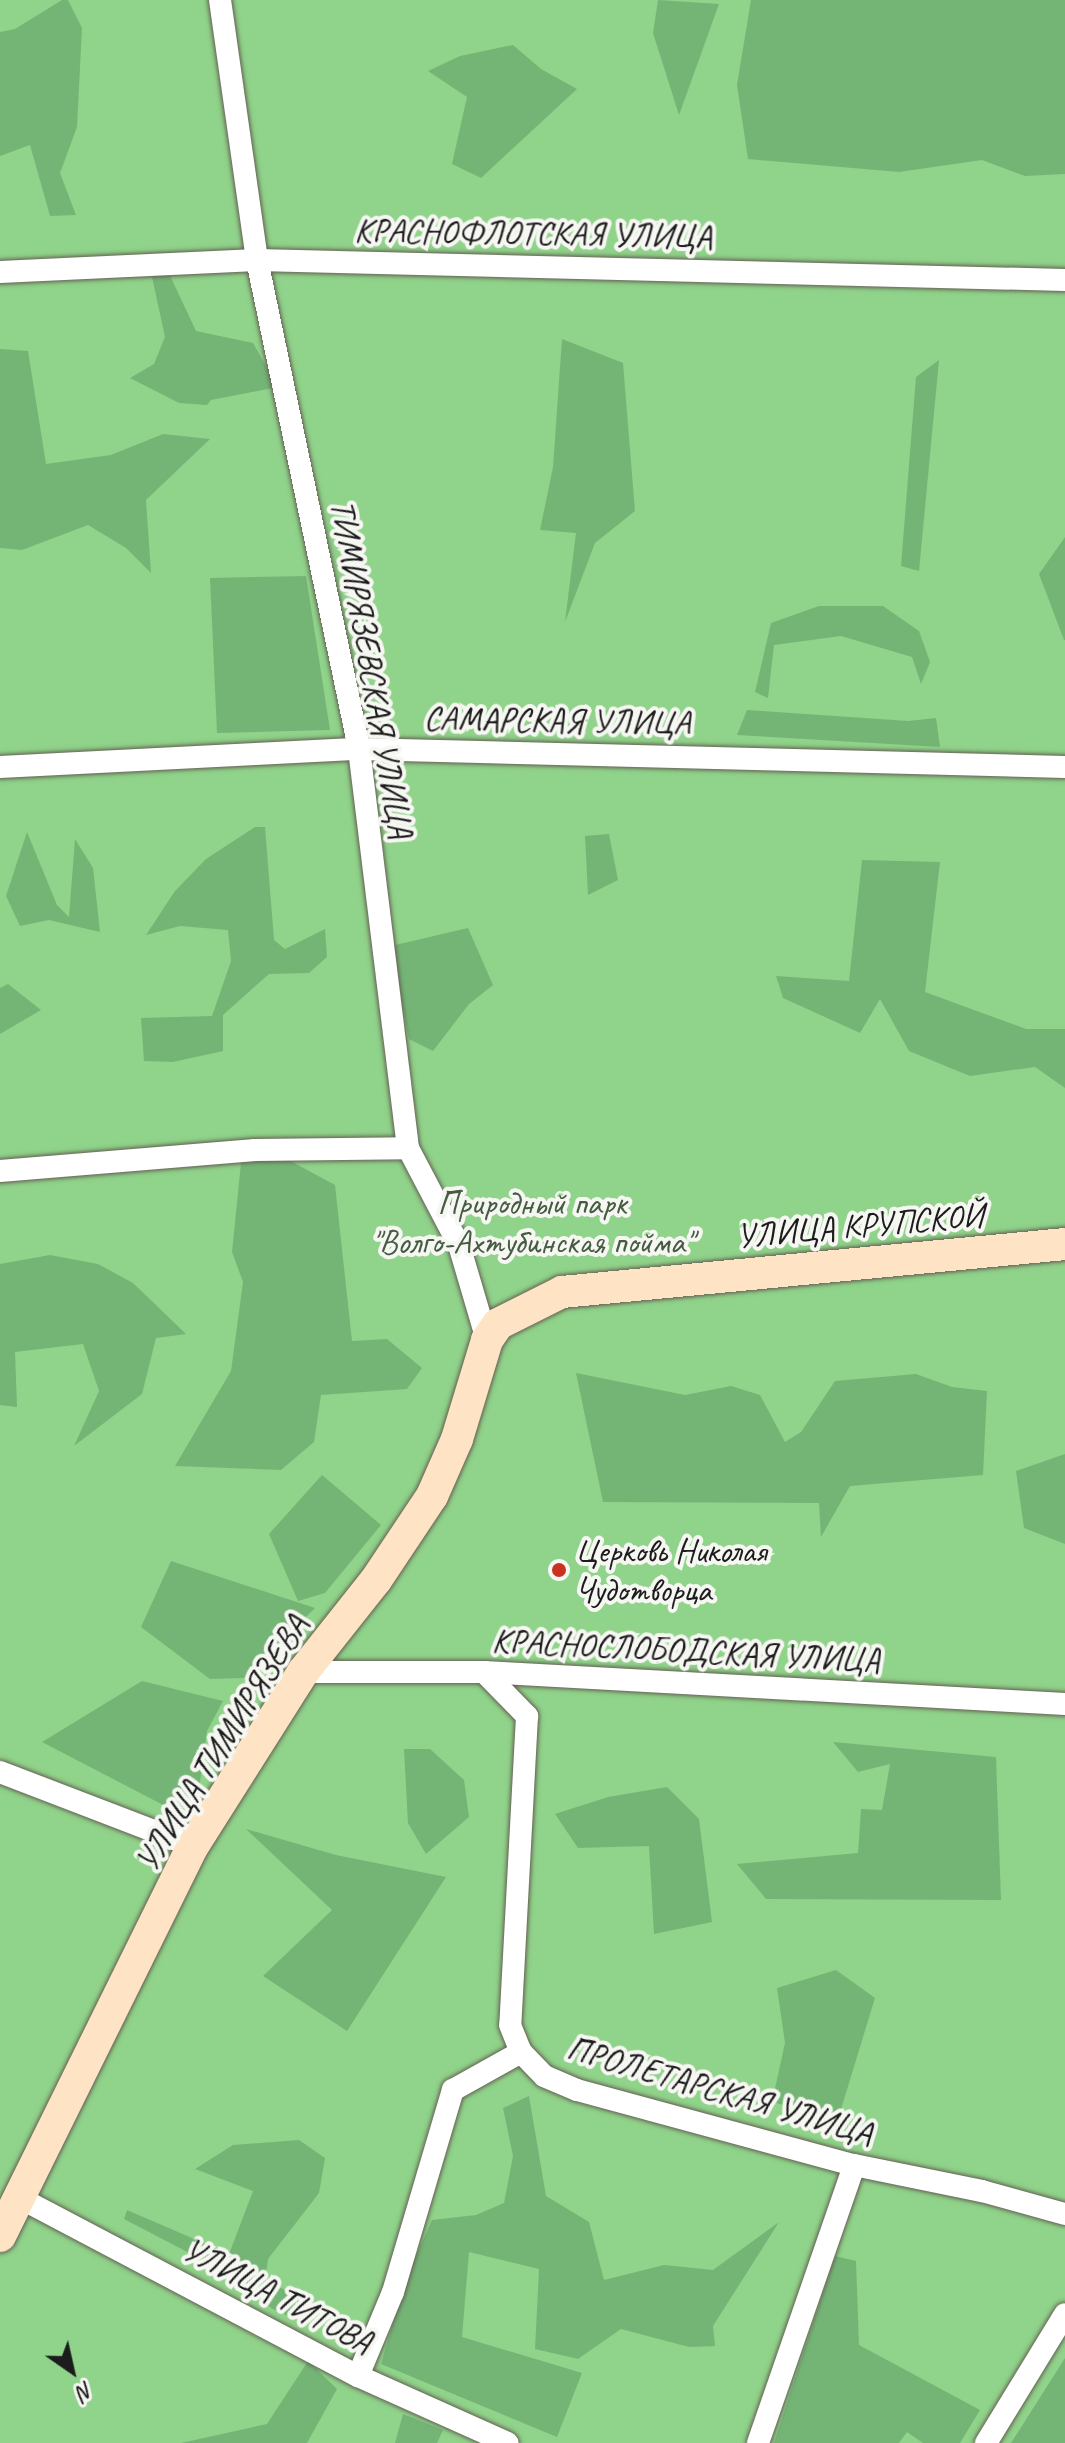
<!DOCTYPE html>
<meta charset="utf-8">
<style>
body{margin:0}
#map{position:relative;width:1065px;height:2443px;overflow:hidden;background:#e9dfbb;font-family:Caveat,sans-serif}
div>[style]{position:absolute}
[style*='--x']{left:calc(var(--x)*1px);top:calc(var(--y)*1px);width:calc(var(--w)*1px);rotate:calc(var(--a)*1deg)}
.green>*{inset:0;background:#90d38a;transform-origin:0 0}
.forest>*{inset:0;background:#74b576}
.roads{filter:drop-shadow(0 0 2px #646054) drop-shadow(0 0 2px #646054)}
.street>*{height:22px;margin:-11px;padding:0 11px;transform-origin:11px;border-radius:11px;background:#fff}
.secondary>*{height:32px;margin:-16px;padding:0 16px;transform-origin:16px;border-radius:16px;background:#fee4c5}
.dots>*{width:22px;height:22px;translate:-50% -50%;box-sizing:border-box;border:4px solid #f6f6f2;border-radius:50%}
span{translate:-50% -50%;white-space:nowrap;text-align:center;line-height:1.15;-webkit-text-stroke:8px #f6f6f2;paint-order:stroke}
.street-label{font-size:34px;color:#1c1c1c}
.park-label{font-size:34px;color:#455c42}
.poi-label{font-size:34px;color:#1c1c1c}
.left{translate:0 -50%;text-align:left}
.north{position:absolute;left:32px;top:2331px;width:80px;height:80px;-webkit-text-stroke:6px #f6f6f2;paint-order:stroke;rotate:146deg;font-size:22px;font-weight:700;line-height:32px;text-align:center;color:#1c1c1c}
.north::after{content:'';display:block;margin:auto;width:28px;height:36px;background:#1c1c1c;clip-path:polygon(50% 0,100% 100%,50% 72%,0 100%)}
</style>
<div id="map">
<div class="green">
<div style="left:0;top:0;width:1065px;height:2443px"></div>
</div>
<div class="forest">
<div style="clip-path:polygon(62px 0,68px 0,82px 28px,77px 127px,60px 173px,76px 215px,50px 216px,30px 145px,0 156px,0 32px,15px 29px)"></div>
<div style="clip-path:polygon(658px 0,719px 4px,679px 115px,653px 33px)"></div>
<div style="clip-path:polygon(751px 0,1065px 0,1065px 174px,1025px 176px,982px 160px,899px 172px,748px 159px,737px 85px)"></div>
<div style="clip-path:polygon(513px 45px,541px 69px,577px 89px,481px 178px,452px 164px,467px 97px,428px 71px,460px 56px)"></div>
<div style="clip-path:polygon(165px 265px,196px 331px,253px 343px,278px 387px,211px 400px,207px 405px,179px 403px,130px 378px,154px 364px,165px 337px,152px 277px)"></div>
<div style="clip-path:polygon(562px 339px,623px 363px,635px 511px,595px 543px,565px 622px,576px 533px,540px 530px,553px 467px)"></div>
<div style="clip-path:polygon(0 349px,28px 351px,46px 464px,111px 455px,163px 434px,210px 439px,146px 500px,151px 573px,126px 548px,88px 525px,22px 550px,0 548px)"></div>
<div style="clip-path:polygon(939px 360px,919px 571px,901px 566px,916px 377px)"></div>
<div style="clip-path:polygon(1065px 537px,1065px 640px,1064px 640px,1039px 574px)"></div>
<div style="clip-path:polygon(306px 576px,330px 730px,217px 733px,210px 578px)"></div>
<div style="clip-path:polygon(819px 606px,883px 606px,919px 631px,930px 662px,921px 684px,912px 657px,841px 636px,774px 645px,768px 698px,755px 692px,771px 623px)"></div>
<div style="clip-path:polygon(747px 710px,908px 721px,936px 718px,940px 747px,737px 735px)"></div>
<div style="clip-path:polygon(255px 827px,265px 827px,274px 940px,285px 949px,325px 929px,327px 957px,309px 973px,269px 974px,223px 1015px,223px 1051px,173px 1062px,144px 1061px,141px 1018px,212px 1016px,231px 961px,228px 930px,180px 926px,146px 935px,175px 891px,206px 859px)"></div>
<div style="clip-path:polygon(27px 832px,57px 905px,69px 917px,75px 839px,93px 868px,100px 932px,49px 920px,20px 926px,6px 896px)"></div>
<div style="clip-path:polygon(609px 834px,618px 880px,588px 895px,585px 836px)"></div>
<div style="clip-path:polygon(862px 860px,940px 862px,925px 992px,1026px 1029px,1065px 1029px,1065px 1088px,1035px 1067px,970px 1076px,909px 1051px,880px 999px,860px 1033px,783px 998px,776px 976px,849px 981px)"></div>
<div style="clip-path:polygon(468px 928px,493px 985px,469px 1004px,433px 1051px,409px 1039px,391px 946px)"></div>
<div style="clip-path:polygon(8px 984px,41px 1010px,0 1034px,0 988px)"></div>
<div style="clip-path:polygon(285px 1158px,335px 1185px,352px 1341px,387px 1339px,422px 1368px,407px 1389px,321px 1395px,314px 1442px,281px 1470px,175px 1466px,231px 1371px,243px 1282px,232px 1252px,241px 1163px)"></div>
<div style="clip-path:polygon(50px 1255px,98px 1264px,133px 1283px,186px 1334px,156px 1338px,142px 1394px,74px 1446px,99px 1391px,83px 1344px,15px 1352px,17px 1407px,0 1405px,0 1264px)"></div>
<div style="clip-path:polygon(576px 1373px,685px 1395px,731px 1386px,760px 1395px,785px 1442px,801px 1432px,835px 1381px,916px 1374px,952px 1387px,987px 1391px,983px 1475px,850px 1486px,821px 1537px,819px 1503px,603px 1502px)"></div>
<div style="clip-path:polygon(1065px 1454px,1065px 1544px,1024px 1528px,1016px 1471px)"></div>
<div style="clip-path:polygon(322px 1475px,381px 1525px,325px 1593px,298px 1601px,269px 1534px)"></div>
<div style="clip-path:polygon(171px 1561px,315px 1608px,244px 1678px,210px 1679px,141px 1627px)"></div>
<div style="clip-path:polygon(142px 1681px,223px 1701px,207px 1731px,198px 1797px,167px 1807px,42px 1742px)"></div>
<div style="clip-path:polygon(833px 1742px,996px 1757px,1001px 1900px,766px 1899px,737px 1864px,858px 1853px,861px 1809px,882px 1810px,890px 1764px,858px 1772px)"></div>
<div style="clip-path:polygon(404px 1749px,430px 1749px,464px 1780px,469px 1817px,426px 1854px,408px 1823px)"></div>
<div style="clip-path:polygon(667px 1787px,699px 1819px,712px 1922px,654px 1934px,649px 1846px,578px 1848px,555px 1814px,608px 1797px)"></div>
<div style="clip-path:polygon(246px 1829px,336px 1855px,446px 1877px,347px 2031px,263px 1976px,332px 1910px)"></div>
<div style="clip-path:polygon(836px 1970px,875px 1998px,838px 2119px,772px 2102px,785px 2043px,777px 1988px)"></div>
<div style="clip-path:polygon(529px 2096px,546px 2196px,589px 2222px,604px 2280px,664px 2265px,713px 2270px,779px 2222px,713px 2326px,715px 2346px,689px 2347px,621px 2329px,578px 2359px,535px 2349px,539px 2269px,469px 2252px,462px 2337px,582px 2373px,557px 2437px,381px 2364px,406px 2279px,432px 2220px,476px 2215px,504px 2203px,513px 2156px,503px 2108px)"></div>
<div style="clip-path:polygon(299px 2140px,325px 2158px,319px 2193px,268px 2259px,265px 2280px,299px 2297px,296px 2320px,271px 2308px,239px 2279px,124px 2219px,127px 2210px,229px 2254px,253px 2191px,195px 2169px,233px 2145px)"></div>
<div style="clip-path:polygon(835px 2256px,856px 2261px,859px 2345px,980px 2410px,960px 2443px,923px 2443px,907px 2432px,899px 2443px,774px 2443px)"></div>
<div style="clip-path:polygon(1065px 2358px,1065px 2443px,1011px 2443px)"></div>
<div style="clip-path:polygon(308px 2361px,337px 2389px,307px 2443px,181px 2443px,267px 2424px)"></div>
<div style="clip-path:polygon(403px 2414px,443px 2430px,437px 2443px,395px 2443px)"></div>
</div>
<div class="roads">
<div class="street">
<div style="--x:220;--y:0;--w:263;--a:81.9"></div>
<div style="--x:257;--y:260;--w:500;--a:78.2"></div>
<div style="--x:359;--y:749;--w:402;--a:83"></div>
<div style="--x:408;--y:1148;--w:110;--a:62.3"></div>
<div style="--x:459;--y:1245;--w:99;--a:73.6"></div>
<div style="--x:0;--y:272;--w:257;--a:-2.7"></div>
<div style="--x:257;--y:260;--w:808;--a:1.42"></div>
<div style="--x:0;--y:767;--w:359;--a:-2.9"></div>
<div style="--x:359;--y:749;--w:706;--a:1.46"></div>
<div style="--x:0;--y:1171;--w:256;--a:-4.7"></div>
<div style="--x:255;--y:1150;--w:153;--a:-0.7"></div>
<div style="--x:303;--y:1672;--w:181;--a:0"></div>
<div style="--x:484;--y:1672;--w:582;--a:3.15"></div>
<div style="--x:484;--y:1672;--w:62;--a:45.7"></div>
<div style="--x:527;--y:1716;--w:309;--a:93.1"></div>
<div style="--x:510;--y:2025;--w:29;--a:68"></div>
<div style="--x:521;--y:2052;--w:33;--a:46"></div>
<div style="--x:544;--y:2076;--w:36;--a:23"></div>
<div style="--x:577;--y:2090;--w:287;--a:15.2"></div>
<div style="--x:854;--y:2165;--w:131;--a:11.5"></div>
<div style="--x:982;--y:2191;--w:86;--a:15.5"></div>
<div style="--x:0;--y:1772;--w:207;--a:21"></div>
<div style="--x:20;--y:2198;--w:382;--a:27.8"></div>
<div style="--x:358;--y:2376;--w:164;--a:24.1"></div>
<div style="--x:358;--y:2376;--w:91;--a:-67.4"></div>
<div style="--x:393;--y:2292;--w:211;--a:-73.5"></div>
<div style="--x:453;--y:2090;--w:78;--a:-29.2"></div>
<div style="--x:758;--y:2443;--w:294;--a:-70.9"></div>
<div style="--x:986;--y:2443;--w:151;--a:-58.5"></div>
</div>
<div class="secondary">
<div style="--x:0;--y:2236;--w:435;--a:-63.7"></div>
<div style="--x:193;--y:1846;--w:206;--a:-57.7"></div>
<div style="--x:303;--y:1672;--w:117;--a:-51.6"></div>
<div style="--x:376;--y:1580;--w:101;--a:-56.3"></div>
<div style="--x:432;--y:1496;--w:62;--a:-66.3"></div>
<div style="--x:457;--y:1439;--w:103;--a:-73.1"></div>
<div style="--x:487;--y:1340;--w:19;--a:-55"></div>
<div style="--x:498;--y:1324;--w:72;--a:-26.6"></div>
<div style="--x:562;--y:1292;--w:505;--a:-5.45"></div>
</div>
</div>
<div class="dots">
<div style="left:559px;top:1570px;background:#c8321e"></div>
</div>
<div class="street-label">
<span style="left:533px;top:233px;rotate:1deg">КРАСНОФЛОТСКАЯ УЛИЦА</span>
<span style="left:372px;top:669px;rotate:80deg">ТИМИРЯЗЕВСКАЯ УЛИЦА</span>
<span style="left:557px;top:720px;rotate:1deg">САМАРСКАЯ УЛИЦА</span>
<span style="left:860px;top:1225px;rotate:-5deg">УЛИЦА КРУПСКОЙ</span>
<span style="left:686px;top:1650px;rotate:3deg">КРАСНОСЛОБОДСКАЯ УЛИЦА</span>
<span style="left:221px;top:1743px;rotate:-58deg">УЛИЦА ТИМИРЯЗЕВА</span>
<span style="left:720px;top:2090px;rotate:16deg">ПРОЛЕТАРСКАЯ УЛИЦА</span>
<span style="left:278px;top:2295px;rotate:28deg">УЛИЦА ТИТОВА</span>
</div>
<div class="park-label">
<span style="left:532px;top:1222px">Природный парк<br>"Волго-Ахтубинская пойма"</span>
</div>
<div class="poi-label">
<span class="left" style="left:575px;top:1570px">Церковь Николая<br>Чудотворца</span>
</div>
<div class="north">N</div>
</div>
